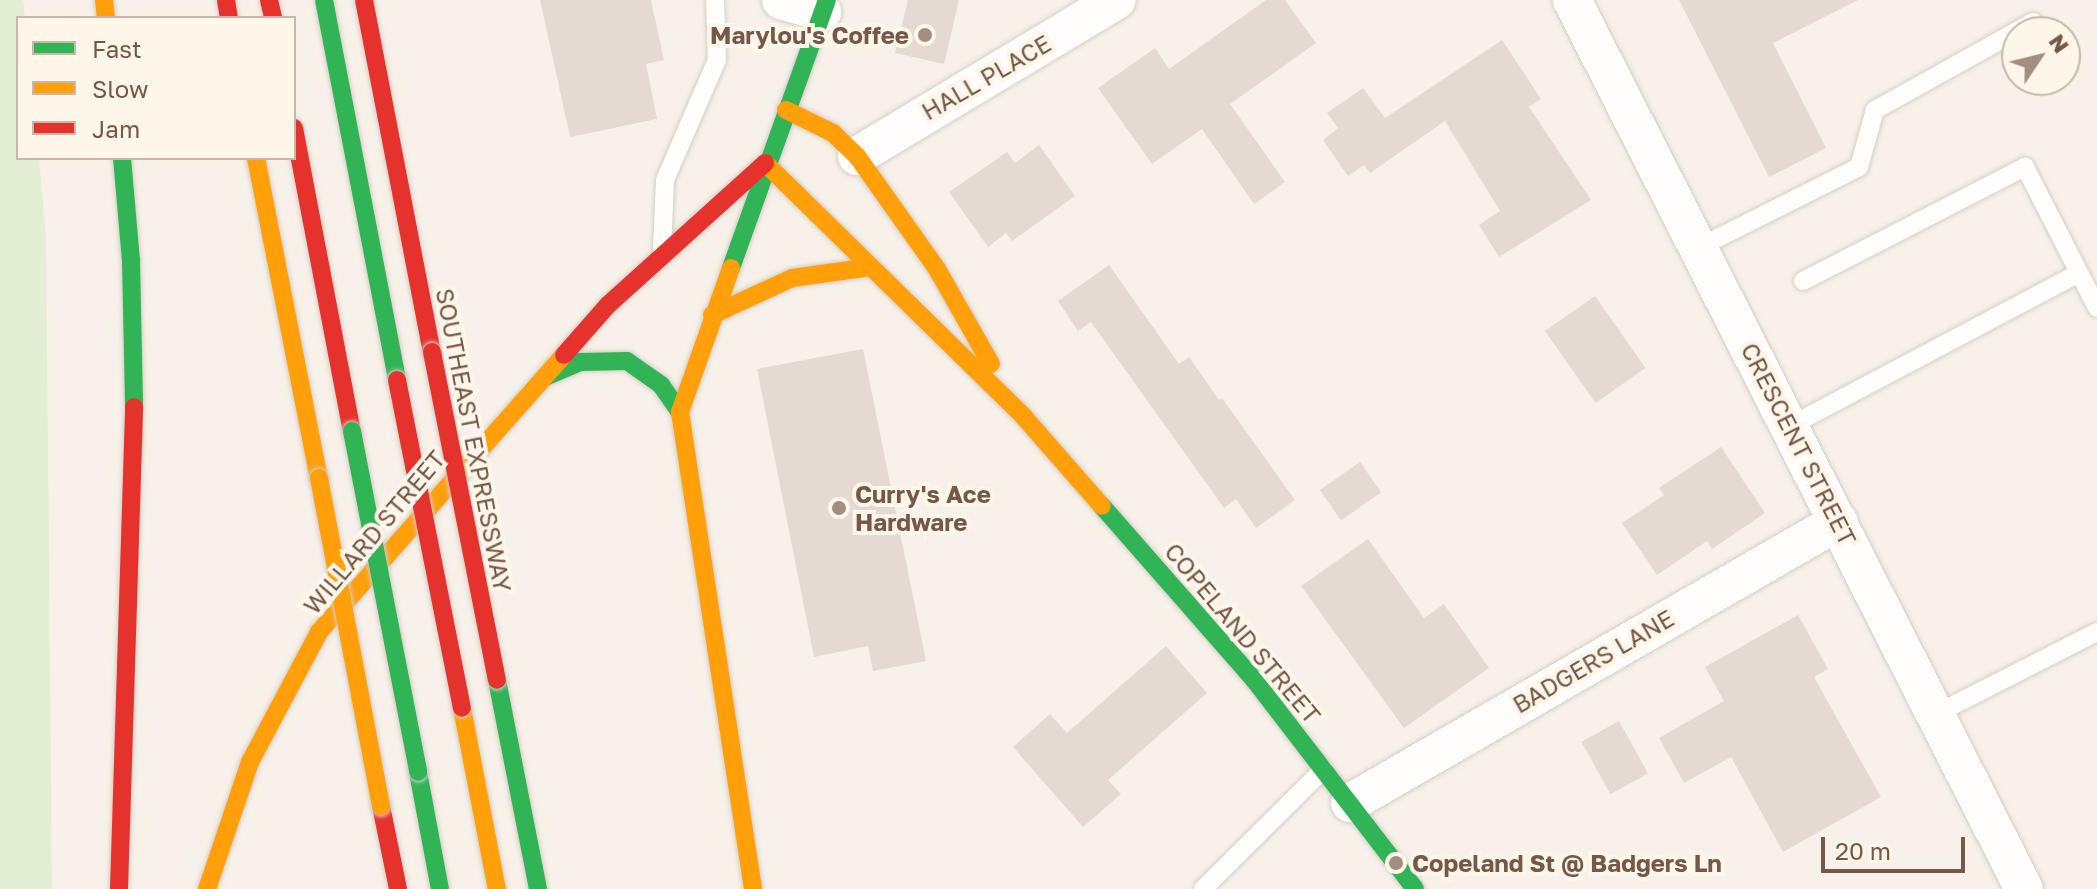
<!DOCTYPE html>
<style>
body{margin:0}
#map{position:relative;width:2097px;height:889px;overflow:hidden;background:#f7f1ea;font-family:"Golos Text",sans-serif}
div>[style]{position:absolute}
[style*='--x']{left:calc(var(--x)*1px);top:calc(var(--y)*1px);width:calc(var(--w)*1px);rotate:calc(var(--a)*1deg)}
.green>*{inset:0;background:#e3eed4}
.building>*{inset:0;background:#e4dad1;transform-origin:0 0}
.roads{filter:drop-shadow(0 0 2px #d6cec6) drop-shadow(0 0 2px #d6cec6)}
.lane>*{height:18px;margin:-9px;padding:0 9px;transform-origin:9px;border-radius:9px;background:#fefdfc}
.street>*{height:38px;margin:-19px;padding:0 19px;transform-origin:19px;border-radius:19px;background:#fefdfc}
.fast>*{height:18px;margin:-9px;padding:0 9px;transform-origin:9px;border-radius:9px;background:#30b455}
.slow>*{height:18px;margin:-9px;padding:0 9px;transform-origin:9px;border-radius:9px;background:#ff9f0a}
.jam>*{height:18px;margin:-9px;padding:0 9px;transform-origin:9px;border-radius:9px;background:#e5322d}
.bridges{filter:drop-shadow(0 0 2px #d6ccc6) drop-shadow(0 0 2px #d6ccc6)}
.fast-bridge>*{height:18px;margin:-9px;padding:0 9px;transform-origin:9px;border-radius:9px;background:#30b455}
.slow-bridge>*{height:18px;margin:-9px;padding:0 9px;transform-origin:9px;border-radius:9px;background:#ff9f0a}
.jam-bridge>*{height:18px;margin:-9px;padding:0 9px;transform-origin:9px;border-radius:9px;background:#e5322d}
.dots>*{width:22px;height:22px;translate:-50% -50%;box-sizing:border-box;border:4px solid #fff6ea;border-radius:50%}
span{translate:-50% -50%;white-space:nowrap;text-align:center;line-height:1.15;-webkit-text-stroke:8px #fff6ea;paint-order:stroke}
.poi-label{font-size:24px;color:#765849;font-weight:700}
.right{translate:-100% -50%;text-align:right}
.left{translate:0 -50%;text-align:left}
.street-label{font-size:24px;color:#765849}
.legend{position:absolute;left:16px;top:16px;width:280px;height:144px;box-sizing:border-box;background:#fff6ea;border:2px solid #c8b7aa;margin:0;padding:10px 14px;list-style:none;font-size:24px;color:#765849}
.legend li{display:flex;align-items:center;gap:16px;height:40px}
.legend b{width:40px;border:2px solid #c8b7aa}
.north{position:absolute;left:2001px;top:16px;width:80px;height:80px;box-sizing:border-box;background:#fff6ea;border:2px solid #c8b7aa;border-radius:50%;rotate:55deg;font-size:22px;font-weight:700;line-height:32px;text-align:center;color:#765849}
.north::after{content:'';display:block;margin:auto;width:28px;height:36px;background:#a38e81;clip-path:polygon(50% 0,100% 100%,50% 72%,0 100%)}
.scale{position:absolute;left:1821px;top:837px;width:144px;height:36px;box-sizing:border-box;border:4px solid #765849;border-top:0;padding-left:10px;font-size:24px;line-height:28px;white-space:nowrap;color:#765849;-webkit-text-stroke:6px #fff6ea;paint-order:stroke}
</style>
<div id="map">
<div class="green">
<div style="clip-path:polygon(0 0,23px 0,25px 18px,18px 18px,18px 158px,39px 158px,46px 237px,52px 889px,0 889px)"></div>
</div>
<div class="building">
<div style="clip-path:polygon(540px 0,651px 0,664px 60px,646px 64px,657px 119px,570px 137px)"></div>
<div style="clip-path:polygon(908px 0,959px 0,944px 64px,895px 53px)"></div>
<div style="clip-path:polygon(1266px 0,1285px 0,1316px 43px,1230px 104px,1285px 182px,1254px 204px,1202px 129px,1152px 164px,1098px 88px,1155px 48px,1169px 69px)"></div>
<div style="clip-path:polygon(1679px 0,1858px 0,1773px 43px,1826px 148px,1769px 177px)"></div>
<div style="clip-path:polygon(1502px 40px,1541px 99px,1529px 107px,1591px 200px,1499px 257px,1479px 225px,1500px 211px,1445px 121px,1370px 173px,1364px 165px,1348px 176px,1323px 140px,1338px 128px,1327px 113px,1363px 88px,1385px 118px)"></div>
<div style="clip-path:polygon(1039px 145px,1075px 196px,1012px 241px,1006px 233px,988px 247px,949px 192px,1007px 152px,1015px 163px)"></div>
<div style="clip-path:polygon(1109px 265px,1179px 364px,1189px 357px,1219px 400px,1222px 398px,1295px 500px,1256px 528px,1236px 499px,1224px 508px,1091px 322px,1078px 331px,1058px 301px)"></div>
<div style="left:1595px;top:296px;width:88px;height:61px;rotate:55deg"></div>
<div style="clip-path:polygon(863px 349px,926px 661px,873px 671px,868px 646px,814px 657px,757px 369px)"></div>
<div style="clip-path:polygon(1721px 447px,1765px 513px,1712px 549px,1707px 541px,1657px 575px,1622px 523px,1664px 495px,1659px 488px)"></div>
<div style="left:1360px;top:462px;width:37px;height:49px;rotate:55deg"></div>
<div style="clip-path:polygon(1368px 539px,1424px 618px,1444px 604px,1489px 668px,1404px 728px,1301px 586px)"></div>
<div style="clip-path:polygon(1798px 615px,1828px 669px,1814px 677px,1881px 797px,1783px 852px,1731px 757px,1684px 783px,1659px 738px,1724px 701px,1705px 667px)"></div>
<div style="clip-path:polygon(1166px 646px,1207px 693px,1108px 780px,1121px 794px,1083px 827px,1013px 747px,1050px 714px,1067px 733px)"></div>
<div style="left:1619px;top:721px;width:60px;height:43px;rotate:61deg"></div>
</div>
<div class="roads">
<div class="lane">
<div style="--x:1698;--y:248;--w:180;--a:-26.7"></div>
<div style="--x:1859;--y:167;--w:59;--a:-74.3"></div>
<div style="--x:1875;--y:110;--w:181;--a:-29.1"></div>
<div style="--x:662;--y:249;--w:69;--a:-87.5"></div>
<div style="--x:665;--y:180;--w:131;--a:-66.6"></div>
<div style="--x:717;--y:60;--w:60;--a:-91.9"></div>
<div style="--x:1803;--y:281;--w:250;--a:-27.2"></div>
<div style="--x:2025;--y:167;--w:158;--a:62.9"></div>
<div style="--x:1790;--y:426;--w:327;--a:-27.9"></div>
<div style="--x:1936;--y:714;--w:181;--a:-27"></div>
<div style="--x:1203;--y:889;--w:170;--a:-44.8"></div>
</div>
<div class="street">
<div style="--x:781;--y:0;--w:43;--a:16.3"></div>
<div style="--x:1572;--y:0;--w:997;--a:63.05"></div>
<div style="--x:857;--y:156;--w:303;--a:-31"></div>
<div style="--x:1350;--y:803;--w:564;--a:-29.97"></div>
</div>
<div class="fast">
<div style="--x:324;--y:0;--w:387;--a:79.1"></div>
<div style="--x:122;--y:158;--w:102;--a:85"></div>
<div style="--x:131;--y:260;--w:147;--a:88.8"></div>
<div style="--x:731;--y:268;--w:285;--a:-70.3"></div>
<div style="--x:545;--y:377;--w:39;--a:-23"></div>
<div style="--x:581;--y:362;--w:46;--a:-1.2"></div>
<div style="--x:627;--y:361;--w:42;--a:35.2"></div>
<div style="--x:661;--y:385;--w:33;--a:55"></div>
<div style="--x:1102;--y:506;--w:232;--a:48.8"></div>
<div style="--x:1255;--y:681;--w:262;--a:52.4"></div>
<div style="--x:497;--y:680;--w:213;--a:78.9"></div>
<div style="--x:418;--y:772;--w:119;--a:79.4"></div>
</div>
<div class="slow">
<div style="--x:104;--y:0;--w:18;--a:84"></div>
<div style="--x:786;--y:110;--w:52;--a:26.1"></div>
<div style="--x:833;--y:133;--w:33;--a:44"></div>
<div style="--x:857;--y:156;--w:138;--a:54.7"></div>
<div style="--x:937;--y:269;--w:109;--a:60.4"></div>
<div style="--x:256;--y:158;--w:326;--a:78.9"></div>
<div style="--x:765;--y:163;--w:363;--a:44.4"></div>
<div style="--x:1024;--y:417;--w:118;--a:48.8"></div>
<div style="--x:731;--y:268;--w:153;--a:109.5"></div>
<div style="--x:680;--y:412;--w:483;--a:81.3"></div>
<div style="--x:712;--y:315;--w:88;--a:-24.8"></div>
<div style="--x:792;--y:278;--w:80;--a:-7.9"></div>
<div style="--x:462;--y:708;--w:184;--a:79.1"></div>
<div style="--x:207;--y:889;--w:134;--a:-71.3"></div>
<div style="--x:250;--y:762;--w:147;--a:-62"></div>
<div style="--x:319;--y:632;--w:370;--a:-48.5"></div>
</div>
<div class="jam">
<div style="--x:226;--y:0;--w:18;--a:81"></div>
<div style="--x:269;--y:0;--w:18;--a:77"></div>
<div style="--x:364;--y:0;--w:359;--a:79.1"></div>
<div style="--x:294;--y:128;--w:309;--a:79.2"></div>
<div style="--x:564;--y:355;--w:67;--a:-48.7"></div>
<div style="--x:608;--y:305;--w:212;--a:-42.1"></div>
<div style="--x:381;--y:806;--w:85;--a:78.4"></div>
<div style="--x:119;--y:889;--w:482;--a:-88.2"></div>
</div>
</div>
<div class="bridges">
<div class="fast-bridge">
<div style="--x:352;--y:431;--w:347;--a:79"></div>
</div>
<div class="slow-bridge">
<div style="--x:319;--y:478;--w:334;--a:79.3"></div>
</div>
<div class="jam-bridge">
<div style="--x:432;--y:352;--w:334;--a:78.8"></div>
<div style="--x:397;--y:380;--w:334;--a:78.8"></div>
</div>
</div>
<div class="dots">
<div style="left:925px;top:35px;background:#a38e81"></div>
<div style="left:839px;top:508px;background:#a38e81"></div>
<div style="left:1396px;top:863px;background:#a38e81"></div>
</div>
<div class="poi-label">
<span class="right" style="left:909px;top:35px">Marylou's Coffee</span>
<span class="left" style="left:855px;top:508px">Curry's Ace<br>Hardware</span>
<span class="left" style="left:1412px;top:863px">Copeland St @ Badgers Ln</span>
</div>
<div class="street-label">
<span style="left:986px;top:77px;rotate:-30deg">HALL PLACE</span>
<span style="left:474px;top:440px;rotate:79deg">SOUTHEAST EXPRESSWAY</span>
<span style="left:1799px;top:444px;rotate:63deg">CRESCENT STREET</span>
<span style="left:374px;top:532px;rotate:-50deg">WILLARD STREET</span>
<span style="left:1243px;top:633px;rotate:50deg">COPELAND STREET</span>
<span style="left:1593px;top:661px;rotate:-30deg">BADGERS LANE</span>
</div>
<ul class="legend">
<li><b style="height:10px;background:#30b455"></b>Fast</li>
<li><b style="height:10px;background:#ff9f0a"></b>Slow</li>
<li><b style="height:10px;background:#e5322d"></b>Jam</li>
</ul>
<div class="north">N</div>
<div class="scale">20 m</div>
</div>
